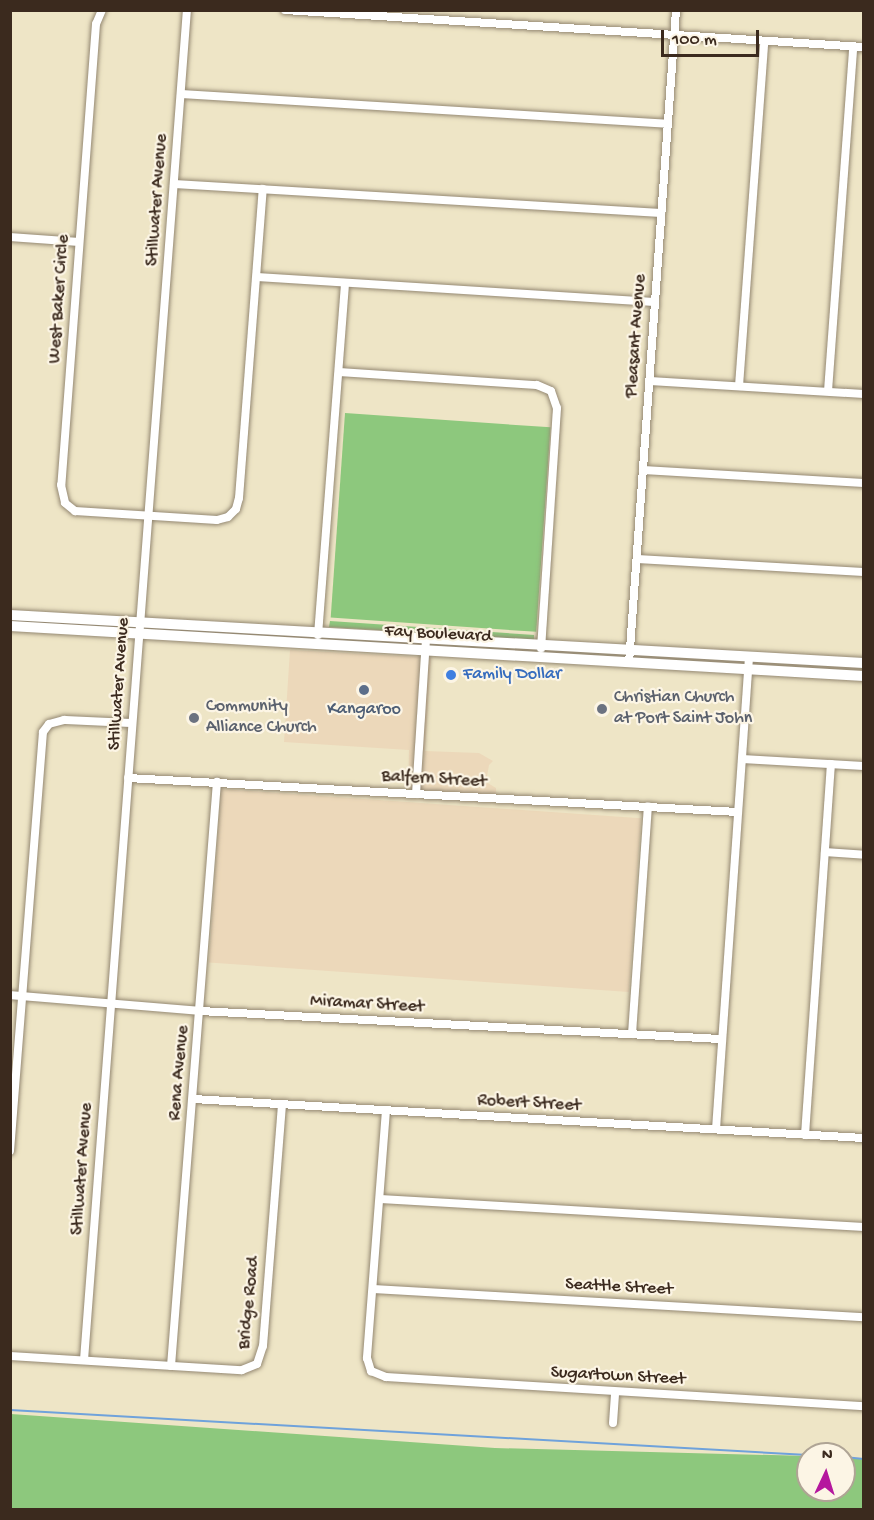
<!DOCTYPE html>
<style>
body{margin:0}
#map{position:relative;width:874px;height:1520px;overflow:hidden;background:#eee5c6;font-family:"Gochi Hand",sans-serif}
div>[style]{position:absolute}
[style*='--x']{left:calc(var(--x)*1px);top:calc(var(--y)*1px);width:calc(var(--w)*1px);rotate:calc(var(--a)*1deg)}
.built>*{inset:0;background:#ecd8ba;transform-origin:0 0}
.green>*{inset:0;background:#8dc87d;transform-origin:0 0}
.stream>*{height:2px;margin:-1px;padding:0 1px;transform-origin:1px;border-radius:1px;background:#6fa2db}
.roads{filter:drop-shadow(0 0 2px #948872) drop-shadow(0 0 2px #948872)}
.minor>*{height:8px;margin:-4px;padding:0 4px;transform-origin:4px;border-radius:4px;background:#fff}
.secondary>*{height:10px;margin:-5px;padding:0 5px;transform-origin:5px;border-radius:5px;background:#fff}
.dots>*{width:16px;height:16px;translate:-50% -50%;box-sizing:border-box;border:3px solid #fcf5e5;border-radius:50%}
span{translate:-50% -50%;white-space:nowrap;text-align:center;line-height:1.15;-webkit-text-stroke:4.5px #fcf5e5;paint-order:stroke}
.street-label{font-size:18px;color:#3b2a1e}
.shop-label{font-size:18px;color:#366cbe}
.left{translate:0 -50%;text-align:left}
.worship-label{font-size:18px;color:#5b616d}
.service-label{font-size:18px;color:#4e5e75}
.frame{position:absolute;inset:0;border:12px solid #3b2a1e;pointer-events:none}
.north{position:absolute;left:796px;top:1442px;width:60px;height:60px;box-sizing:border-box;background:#fcf5e5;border:2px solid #afa495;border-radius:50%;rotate:4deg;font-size:16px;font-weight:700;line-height:24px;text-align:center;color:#3b2a1e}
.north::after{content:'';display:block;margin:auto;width:21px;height:27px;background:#b5179e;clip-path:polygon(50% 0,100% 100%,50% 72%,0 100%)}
.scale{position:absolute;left:661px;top:30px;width:98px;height:27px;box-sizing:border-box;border:3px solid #3b2a1e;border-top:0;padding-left:8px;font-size:18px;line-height:21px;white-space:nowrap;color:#3b2a1e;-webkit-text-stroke:4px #fcf5e5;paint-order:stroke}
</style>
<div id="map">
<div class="built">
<div style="clip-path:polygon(290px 650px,421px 657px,413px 790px,408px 790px,409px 750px,284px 742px)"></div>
<div style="clip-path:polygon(428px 658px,431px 658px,425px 751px,479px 753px,493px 761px,489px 765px,486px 782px,496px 788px,496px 795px,420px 790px)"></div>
<div style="left:221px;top:789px;width:421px;height:174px;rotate:4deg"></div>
</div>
<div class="green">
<div style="left:345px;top:413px;width:206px;height:205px;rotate:4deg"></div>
<div style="clip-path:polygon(330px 621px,534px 635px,534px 640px,329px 627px)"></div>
<div style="clip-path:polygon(11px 1414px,495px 1448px,808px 1456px,808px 1490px,844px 1490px,844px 1458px,863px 1459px,863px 1509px,11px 1509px)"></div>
</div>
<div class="stream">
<div style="--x:10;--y:1410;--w:799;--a:3.23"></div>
<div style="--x:844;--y:1457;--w:20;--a:6"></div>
</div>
<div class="roads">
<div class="minor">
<div style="--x:102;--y:10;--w:15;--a:113"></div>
<div style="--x:96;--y:24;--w:462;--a:94.3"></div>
<div style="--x:61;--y:485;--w:18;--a:77"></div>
<div style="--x:65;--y:503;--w:13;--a:39"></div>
<div style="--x:75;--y:511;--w:142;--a:3.6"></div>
<div style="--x:217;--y:520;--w:11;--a:-15"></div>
<div style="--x:228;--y:517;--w:11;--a:-45"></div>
<div style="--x:236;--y:509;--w:11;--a:-75"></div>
<div style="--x:239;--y:498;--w:310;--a:-85.6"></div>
<div style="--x:285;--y:10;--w:580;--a:3.66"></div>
<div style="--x:181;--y:94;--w:487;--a:3.5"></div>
<div style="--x:174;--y:184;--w:488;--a:3.4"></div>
<div style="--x:10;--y:237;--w:69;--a:4.1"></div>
<div style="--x:257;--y:277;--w:398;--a:3.6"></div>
<div style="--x:339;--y:372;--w:198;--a:3.8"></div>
<div style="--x:537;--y:385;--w:15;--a:23"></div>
<div style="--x:551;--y:391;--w:18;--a:71"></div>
<div style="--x:557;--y:408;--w:241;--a:93.8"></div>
<div style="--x:650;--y:381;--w:214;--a:3.5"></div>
<div style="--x:739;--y:386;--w:345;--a:-85.8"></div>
<div style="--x:828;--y:391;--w:345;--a:-85.8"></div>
<div style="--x:643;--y:470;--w:221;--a:3.4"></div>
<div style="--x:637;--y:559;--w:227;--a:3.3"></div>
<div style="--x:318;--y:635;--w:353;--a:-85.6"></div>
<div style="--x:629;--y:663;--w:655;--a:-85.88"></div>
<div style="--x:742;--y:759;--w:122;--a:3.3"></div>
<div style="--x:128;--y:778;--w:611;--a:3.19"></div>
<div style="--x:416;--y:794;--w:156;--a:-86.3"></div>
<div style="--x:825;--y:852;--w:39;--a:4"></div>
<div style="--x:10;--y:995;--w:191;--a:4.8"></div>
<div style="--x:200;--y:1011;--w:522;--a:3.08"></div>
<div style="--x:632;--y:1034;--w:228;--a:-86"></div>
<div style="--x:193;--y:1099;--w:672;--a:3.33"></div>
<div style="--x:386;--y:1110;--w:249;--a:94.4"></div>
<div style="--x:367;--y:1358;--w:14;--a:73"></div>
<div style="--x:371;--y:1371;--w:16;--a:22"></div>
<div style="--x:386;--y:1377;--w:479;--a:3.5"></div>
<div style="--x:716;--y:1129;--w:474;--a:-86"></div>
<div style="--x:805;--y:1135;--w:372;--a:-86"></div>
<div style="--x:10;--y:1151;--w:420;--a:-85.5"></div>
<div style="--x:43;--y:732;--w:10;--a:-53"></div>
<div style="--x:49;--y:724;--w:16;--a:-15"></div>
<div style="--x:64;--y:720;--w:68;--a:2.5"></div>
<div style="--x:380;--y:1199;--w:485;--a:3.3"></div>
<div style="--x:373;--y:1289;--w:492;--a:3.3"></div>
<div style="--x:10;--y:1356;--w:232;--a:3.5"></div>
<div style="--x:242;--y:1370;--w:16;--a:-22"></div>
<div style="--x:257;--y:1364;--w:19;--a:-72"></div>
<div style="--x:263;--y:1346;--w:242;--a:-85.5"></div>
<div style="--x:84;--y:1360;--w:1354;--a:-85.64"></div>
<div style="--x:171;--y:1366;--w:586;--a:-85.5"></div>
<div style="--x:613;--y:1423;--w:31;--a:-86"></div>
</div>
<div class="secondary">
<div style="--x:10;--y:615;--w:855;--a:3.22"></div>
<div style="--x:10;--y:626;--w:855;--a:3.35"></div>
</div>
</div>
<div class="dots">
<div style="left:451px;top:675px;background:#3f7fe0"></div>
<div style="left:364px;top:690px;background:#5c6f8a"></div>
<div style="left:602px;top:709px;background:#6b7280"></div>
<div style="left:194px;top:718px;background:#6b7280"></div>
</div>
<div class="street-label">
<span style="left:158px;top:200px;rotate:-86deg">Stillwater Avenue</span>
<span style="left:60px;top:299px;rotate:-86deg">West Baker Circle</span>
<span style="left:637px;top:336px;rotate:-86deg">Pleasant Avenue</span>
<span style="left:438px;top:635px;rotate:3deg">Fay Boulevard</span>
<span style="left:120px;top:684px;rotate:-86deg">Stillwater Avenue</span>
<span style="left:434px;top:780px;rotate:3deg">Balfern Street</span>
<span style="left:367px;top:1005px;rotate:3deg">Miramar Street</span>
<span style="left:180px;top:1073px;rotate:-85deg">Rena Avenue</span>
<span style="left:529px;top:1104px;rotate:3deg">Robert Street</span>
<span style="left:83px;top:1169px;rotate:-86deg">Stillwater Avenue</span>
<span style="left:619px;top:1288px;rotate:3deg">Seattle Street</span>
<span style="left:250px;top:1303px;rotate:-84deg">Bridge Road</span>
<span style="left:618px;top:1377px;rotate:3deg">Sugartown Street</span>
</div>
<div class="shop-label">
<span class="left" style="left:463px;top:675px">Family Dollar</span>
</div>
<div class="worship-label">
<span class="left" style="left:614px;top:709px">Christian Church<br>at Port Saint John</span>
<span class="left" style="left:206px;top:718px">Community<br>Alliance Church</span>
</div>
<div class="service-label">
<span style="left:364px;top:710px">Kangaroo</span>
</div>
<div class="frame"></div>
<div class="north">N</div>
<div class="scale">100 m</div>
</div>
